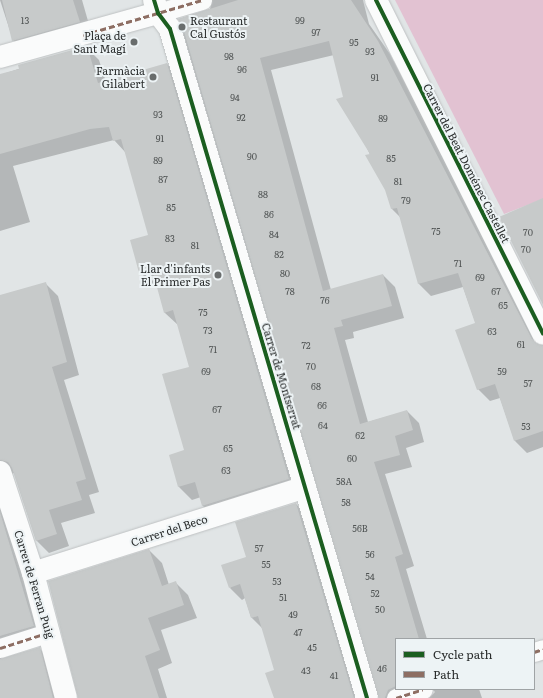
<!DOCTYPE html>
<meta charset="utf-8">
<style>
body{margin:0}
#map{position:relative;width:543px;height:698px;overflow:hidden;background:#e1e5e6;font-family:Literata,serif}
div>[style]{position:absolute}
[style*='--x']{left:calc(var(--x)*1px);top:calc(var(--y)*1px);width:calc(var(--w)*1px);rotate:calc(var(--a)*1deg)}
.green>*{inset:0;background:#e2c2d2}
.shadow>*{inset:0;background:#0003}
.building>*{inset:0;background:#c7caca}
.roads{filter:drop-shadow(0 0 1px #bec1c2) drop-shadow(0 0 1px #bec1c2)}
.pedestrian>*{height:19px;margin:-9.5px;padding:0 9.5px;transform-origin:9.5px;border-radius:9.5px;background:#fafbfb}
.minor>*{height:22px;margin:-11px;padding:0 11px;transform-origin:11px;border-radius:11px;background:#fafbfb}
.quiet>*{height:3px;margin-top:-1.5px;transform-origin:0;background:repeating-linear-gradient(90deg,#8d6e63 0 6px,transparent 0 9px)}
.cycleway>*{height:4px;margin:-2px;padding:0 2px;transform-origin:2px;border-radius:2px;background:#1b5e20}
.dots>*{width:11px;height:11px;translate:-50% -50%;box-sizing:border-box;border:2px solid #edf3f5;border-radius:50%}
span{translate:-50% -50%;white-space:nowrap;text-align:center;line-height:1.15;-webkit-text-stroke:4px #edf3f5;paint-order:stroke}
.number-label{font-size:9px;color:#505454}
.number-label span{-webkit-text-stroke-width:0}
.poi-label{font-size:11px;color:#292c2c}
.left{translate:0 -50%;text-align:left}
.right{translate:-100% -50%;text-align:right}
.street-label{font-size:11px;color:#292c2c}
.legend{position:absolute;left:395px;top:638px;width:140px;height:52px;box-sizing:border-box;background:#edf3f5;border:1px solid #9fa3a5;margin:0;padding:5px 7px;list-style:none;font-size:12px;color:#292c2c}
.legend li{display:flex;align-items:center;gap:8px;height:20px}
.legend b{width:20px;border:1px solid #9fa3a5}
</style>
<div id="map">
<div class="green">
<div style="clip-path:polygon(395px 0,543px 0,543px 199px,504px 214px)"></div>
</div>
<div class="shadow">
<div style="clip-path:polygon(0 0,82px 0,92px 35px,26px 54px,13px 40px)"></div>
<div style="clip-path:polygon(174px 0,363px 0,369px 24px,390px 54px,540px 345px,543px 345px,543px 447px,527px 453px,515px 441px,500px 398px,490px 401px,478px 389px,476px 324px,463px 287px,431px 296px,419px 284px,401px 218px,392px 209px,386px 190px,344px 97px,334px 55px,271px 70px,331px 290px,383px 275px,395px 287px,404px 318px,353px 332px,354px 338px,345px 340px,368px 422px,407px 411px,419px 423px,424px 442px,406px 448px,412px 467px,385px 474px,414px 566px,406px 569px,427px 639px,396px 639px,396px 689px,479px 689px,482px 698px,429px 698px,435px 692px,433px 690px,409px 698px,379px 698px,179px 19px,210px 9px,212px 2px,184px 9px)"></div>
<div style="clip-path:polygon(86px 47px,99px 60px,106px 82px,167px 64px,180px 77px,302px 492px,216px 519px,203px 506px,201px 497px,192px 500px,179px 487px,170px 456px,186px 451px,190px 368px,178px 325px,165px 313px,157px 284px,153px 285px,140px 272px,150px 235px,126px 153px,114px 140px,13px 166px,30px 222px,0 231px,0 75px)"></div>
<div style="clip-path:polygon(45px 283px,58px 296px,79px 375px,64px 380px,99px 492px,89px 495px,95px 513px,61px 523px,69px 546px,49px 553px,36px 540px,14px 473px,3px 477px,46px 638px,9px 650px,0 660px,0 296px)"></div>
<div style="clip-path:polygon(296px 504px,308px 516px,362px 698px,275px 698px,276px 671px,263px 629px,251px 617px,245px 598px,242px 600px,230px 588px,247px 558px)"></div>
<div style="clip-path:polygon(149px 550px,162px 563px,169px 585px,175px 582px,188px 595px,197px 618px,161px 630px,172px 663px,158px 669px,167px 698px,78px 698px)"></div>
<div style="clip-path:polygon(39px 648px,52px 661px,62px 698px,0 698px,0 661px)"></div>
</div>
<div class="building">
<div style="clip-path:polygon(2px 0,73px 0,80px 22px,12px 41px)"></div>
<div style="clip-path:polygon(238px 0,351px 0,378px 41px,532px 339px,543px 345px,543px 431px,514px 441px,495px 384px,477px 390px,455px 330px,475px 323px,458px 273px,418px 284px,397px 208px,391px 209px,385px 190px,365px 155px,370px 154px,336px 99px,343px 97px,329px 41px,260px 58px,323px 291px,383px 274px,392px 306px,341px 320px,343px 326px,334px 328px,360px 424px,407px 410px,413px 430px,395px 436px,400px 455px,374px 462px,403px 554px,395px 557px,419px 639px,396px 639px,396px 686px,388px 690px,385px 698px,379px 698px,182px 25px,178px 19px)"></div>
<div style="clip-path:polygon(87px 46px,98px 83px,167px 63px,289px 479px,202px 506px,195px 482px,178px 487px,169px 455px,184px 450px,162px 374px,189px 367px,173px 310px,164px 313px,152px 269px,139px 273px,135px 258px,130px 240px,148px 235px,121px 139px,113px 141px,109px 127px,90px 129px,0 154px,0 74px,19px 69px,18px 65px)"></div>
<div style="clip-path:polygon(543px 198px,543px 305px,499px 217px)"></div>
<div style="clip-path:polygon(46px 282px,67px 362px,52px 367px,86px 479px,76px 482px,82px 500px,49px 510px,57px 534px,36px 541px,12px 468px,8px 462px,0 460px,0 295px)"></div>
<div style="clip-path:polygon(296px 503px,354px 698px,274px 698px,265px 673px,274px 670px,258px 616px,251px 618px,240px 584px,229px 588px,221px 565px,246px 557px,235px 522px)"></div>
<div style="clip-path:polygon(0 512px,34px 626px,0 636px)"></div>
<div style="clip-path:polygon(149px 549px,162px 586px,176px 581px,184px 605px,148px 618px,160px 650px,145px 656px,159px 698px,78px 698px,48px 581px)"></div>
<div style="clip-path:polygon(40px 647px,53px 698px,0 698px,0 659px)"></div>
</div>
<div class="roads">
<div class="pedestrian">
<div style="--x:158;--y:13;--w:46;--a:-16.5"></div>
<div style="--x:0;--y:648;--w:52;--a:-17.7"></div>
<div style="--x:534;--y:652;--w:9;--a:-18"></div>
<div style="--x:396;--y:698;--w:28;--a:-18"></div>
</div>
<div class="minor">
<div style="--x:154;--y:0;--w:14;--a:73"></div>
<div style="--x:158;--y:13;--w:20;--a:53"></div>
<div style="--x:170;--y:29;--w:697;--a:73.59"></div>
<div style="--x:376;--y:0;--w:373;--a:63.4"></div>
<div style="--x:0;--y:57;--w:164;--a:-15.6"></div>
<div style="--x:0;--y:472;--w:106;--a:71.9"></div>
<div style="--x:33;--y:573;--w:129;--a:75.2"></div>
<div style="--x:33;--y:573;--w:285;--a:-17.5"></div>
</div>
</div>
<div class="quiet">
<div style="--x:83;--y:35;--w:124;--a:-16.4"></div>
<div style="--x:0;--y:648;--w:52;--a:-17.7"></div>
<div style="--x:534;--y:652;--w:9;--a:-18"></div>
<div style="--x:396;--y:698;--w:28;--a:-18"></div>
</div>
<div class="cycleway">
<div style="--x:154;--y:0;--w:14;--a:73"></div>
<div style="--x:158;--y:13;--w:20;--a:53"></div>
<div style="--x:170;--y:29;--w:697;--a:73.59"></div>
<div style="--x:376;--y:0;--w:373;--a:63.4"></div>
</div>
<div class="dots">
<div style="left:182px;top:27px;background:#696d6d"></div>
<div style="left:134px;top:42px;background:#696d6d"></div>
<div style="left:153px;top:77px;background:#696d6d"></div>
<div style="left:218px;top:275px;background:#696d6d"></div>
</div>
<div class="number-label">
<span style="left:25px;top:20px">13</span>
<span style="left:300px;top:20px">99</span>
<span style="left:316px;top:32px">97</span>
<span style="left:354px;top:42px">95</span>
<span style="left:370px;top:51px">93</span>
<span style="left:229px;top:56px">98</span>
<span style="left:242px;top:69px">96</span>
<span style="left:375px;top:77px">91</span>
<span style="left:235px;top:97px">94</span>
<span style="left:158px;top:114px">93</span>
<span style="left:241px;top:117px">92</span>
<span style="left:383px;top:118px">89</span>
<span style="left:160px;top:138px">91</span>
<span style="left:252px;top:156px">90</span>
<span style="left:391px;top:158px">85</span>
<span style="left:158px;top:160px">89</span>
<span style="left:163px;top:179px">87</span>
<span style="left:398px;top:181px">81</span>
<span style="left:263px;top:194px">88</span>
<span style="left:406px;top:200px">79</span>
<span style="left:171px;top:207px">85</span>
<span style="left:269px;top:214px">86</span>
<span style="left:436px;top:231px">75</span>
<span style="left:528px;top:232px">70</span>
<span style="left:274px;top:234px">84</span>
<span style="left:170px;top:238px">83</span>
<span style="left:195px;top:245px">81</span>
<span style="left:526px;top:249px">70</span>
<span style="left:279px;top:254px">82</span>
<span style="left:458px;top:263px">71</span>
<span style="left:285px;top:273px">80</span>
<span style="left:480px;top:277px">69</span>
<span style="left:290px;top:291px">78</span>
<span style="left:496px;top:291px">67</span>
<span style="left:325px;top:300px">76</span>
<span style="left:503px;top:305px">65</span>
<span style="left:203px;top:312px">75</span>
<span style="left:208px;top:330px">73</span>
<span style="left:492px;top:331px">63</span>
<span style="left:521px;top:344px">61</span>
<span style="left:306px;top:345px">72</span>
<span style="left:213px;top:349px">71</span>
<span style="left:311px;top:366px">70</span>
<span style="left:206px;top:371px">69</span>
<span style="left:502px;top:371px">59</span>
<span style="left:528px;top:383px">57</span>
<span style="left:316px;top:386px">68</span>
<span style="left:322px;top:405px">66</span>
<span style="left:217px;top:409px">67</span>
<span style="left:323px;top:425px">64</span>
<span style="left:526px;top:426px">53</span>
<span style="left:360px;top:435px">62</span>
<span style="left:228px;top:448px">65</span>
<span style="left:352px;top:458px">60</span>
<span style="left:226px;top:470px">63</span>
<span style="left:344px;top:481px">58A</span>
<span style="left:346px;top:502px">58</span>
<span style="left:360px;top:528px">56B</span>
<span style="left:259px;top:548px">57</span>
<span style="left:370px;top:554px">56</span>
<span style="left:266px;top:564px">55</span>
<span style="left:370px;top:576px">54</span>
<span style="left:277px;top:581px">53</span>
<span style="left:375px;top:593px">52</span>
<span style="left:283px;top:597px">51</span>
<span style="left:380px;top:609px">50</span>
<span style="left:293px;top:614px">49</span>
<span style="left:298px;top:632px">47</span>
<span style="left:312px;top:647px">45</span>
<span style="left:382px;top:668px">46</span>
<span style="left:306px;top:670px">43</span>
<span style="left:334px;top:675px">41</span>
</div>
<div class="poi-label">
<span class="left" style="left:190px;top:27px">Restaurant<br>Cal Gustós</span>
<span class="right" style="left:126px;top:42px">Plaça de<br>Sant Magí</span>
<span class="right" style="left:145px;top:77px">Farmàcia<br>Gilabert</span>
<span class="right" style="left:210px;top:275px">Llar d'infants<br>El Primer Pas</span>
</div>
<div class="street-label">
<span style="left:467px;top:163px;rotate:63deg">Carrer del Beat Doménec Castellet</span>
<span style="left:282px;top:376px;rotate:73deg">Carrer de Montserrat</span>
<span style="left:169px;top:530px;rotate:-18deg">Carrer del Beco</span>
<span style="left:35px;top:584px;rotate:73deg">Carrer de Ferran Puig</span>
</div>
<ul class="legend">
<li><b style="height:5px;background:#1b5e20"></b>Cycle path</li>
<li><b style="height:5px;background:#8d6e63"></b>Path</li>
</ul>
</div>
